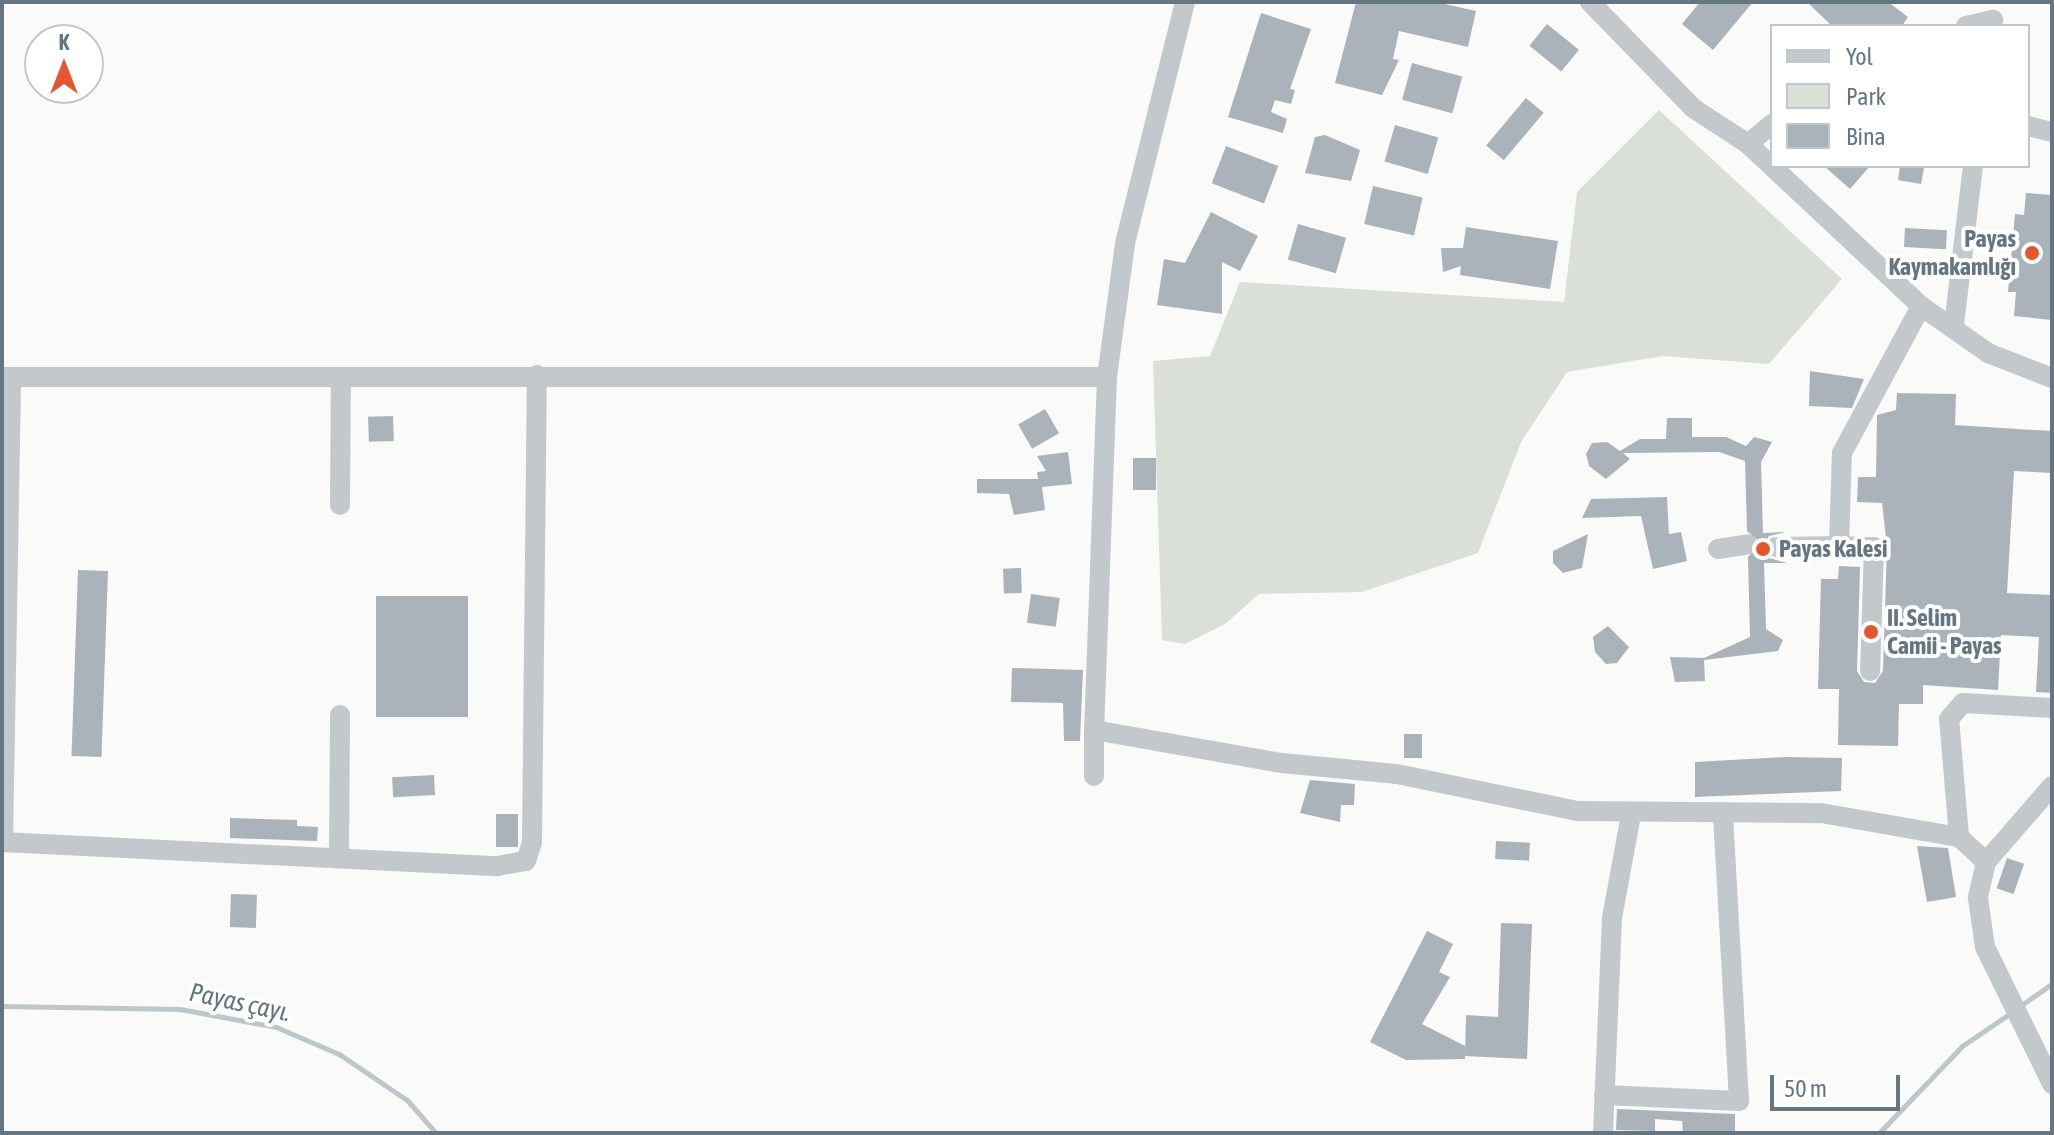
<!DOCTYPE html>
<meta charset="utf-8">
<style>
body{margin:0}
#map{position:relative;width:2054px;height:1135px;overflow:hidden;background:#fafaf8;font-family:"Asap Condensed",sans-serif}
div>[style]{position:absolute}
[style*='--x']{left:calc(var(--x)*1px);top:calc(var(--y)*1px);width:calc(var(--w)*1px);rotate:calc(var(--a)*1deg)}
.green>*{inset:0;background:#dadfd7}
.stream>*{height:5px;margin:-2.5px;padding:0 2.5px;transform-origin:2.5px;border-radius:2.5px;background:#bbc7cb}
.building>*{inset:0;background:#aab3b9;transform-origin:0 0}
.minor>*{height:20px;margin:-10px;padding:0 10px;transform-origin:10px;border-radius:10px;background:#c3c8cc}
.dots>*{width:22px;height:22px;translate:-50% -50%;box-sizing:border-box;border:4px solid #fff;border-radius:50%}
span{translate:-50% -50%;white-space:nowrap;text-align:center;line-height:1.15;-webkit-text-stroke:8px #fff;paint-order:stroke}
.poi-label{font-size:24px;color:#657683;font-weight:700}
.right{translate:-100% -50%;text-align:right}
.left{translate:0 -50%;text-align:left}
.water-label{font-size:26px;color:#60757c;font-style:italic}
.frame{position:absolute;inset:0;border:4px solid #657683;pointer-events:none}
.legend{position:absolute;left:1770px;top:24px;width:260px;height:144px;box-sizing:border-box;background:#fff;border:2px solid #c1c8cd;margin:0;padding:10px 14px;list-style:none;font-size:24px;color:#657683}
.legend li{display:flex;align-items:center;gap:16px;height:40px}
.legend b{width:40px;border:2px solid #c1c8cd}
.north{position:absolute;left:24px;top:24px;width:80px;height:80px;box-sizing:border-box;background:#fff;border:2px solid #c1c8cd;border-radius:50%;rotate:0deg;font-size:22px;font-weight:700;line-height:32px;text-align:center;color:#657683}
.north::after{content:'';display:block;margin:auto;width:28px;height:36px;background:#e4572e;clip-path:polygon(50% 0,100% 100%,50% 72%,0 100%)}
.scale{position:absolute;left:1770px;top:1075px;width:130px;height:36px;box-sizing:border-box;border:4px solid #657683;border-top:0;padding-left:10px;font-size:24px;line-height:28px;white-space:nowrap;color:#657683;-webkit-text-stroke:6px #fff;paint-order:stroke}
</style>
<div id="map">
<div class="green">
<div style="clip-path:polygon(1659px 110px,1842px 279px,1769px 364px,1663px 356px,1567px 372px,1521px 442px,1478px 553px,1362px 592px,1259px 594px,1225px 624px,1185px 644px,1162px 640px,1153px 361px,1210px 356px,1240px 282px,1564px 302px,1577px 192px)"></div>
</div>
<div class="stream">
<div style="--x:2;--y:1006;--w:178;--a:1"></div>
<div style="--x:180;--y:1009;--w:98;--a:10.6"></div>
<div style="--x:276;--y:1027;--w:69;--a:23.2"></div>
<div style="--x:339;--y:1054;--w:82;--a:34.1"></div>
<div style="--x:407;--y:1100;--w:44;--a:48.7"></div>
<div style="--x:2020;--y:1006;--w:39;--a:-35"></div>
<div style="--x:1879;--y:1133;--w:120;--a:-46.3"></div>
<div style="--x:1962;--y:1046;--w:60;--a:-34.2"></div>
</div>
<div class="building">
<div style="clip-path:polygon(1356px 2px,1436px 2px,1476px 11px,1468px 47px,1399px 31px,1393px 59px,1399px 60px,1382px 95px,1335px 83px)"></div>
<div style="clip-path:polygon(1700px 2px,1753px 2px,1713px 50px,1682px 24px)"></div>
<div style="clip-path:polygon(1807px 2px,1888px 2px,1908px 17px,1902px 26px,1832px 26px)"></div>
<div style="clip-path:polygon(1261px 13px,1311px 29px,1290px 89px,1295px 90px,1291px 104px,1275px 100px,1271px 112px,1287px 119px,1283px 133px,1228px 117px)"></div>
<div style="left:1547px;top:24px;width:41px;height:28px;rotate:39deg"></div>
<div style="left:1412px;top:63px;width:52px;height:38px;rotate:15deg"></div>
<div style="left:1526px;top:98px;width:23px;height:62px;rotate:40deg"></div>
<div style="left:1395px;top:125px;width:45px;height:38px;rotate:16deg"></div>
<div style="clip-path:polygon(1325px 135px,1360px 150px,1351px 181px,1305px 173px,1315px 137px)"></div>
<div style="left:1226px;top:146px;width:56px;height:40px;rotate:21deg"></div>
<div style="clip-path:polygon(1824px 166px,1870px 166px,1850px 189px)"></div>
<div style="clip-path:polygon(1900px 166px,1924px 168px,1921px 184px,1898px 180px)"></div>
<div style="left:1373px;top:186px;width:51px;height:39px;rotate:13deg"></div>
<div style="clip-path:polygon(2026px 193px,2052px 195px,2052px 320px,2014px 316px,2016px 292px,2008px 292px,2015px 214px,2024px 215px)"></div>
<div style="clip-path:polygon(1211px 212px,1258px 236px,1240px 271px,1222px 262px,1222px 314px,1157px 305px,1164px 259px,1185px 263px)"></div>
<div style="left:1298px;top:224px;width:50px;height:37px;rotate:16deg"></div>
<div style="clip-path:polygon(1466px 227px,1558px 241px,1550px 289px,1460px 275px,1461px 266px,1443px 272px,1441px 248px,1463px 248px)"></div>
<div style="left:1905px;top:228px;width:42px;height:19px;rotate:3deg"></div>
<div style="clip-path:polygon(1810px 371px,1864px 379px,1852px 408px,1809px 406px)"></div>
<div style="clip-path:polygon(1897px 393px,1956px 394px,1955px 425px,2052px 431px,2052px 473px,2014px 471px,2007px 593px,2052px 595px,2052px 693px,2036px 692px,2039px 637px,2001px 635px,1998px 690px,1923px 685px,1923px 704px,1899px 704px,1898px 746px,1838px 745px,1839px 689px,1818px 689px,1821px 579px,1838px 579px,1839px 566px,1860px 567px,1857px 671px,1864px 682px,1875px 683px,1883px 671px,1887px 547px,1882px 503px,1857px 502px,1858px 477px,1876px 477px,1877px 415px,1896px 410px)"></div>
<div style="left:1045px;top:409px;width:28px;height:31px;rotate:60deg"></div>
<div style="left:393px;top:416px;width:25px;height:25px;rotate:88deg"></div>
<div style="clip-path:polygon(1667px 418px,1692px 418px,1692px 437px,1726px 437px,1746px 446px,1754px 437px,1772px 442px,1761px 462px,1763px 533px,1786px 532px,1769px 536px,1763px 546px,1769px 558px,1787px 563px,1764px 563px,1766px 629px,1783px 640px,1778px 651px,1704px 660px,1705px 681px,1675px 682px,1670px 657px,1704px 658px,1750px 637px,1748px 557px,1761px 543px,1747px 531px,1745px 461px,1719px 452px,1623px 453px,1630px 459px,1606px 479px,1589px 466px,1586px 454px,1592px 443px,1607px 442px,1620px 451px,1640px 439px,1666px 439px)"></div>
<div style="clip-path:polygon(1068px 452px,1072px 484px,1042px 487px,1045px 510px,1014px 515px,1009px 494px,977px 493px,977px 479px,1038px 479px,1037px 472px,1046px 471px,1037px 456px)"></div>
<div style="left:1133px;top:458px;width:23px;height:32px"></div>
<div style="clip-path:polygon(1667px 497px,1669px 534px,1681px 532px,1687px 561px,1653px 569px,1641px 516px,1582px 518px,1591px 499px)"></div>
<div style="clip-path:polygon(1588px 534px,1582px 568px,1563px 573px,1553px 563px,1553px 551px)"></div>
<div style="left:1021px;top:568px;width:25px;height:18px;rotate:88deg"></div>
<div style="left:78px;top:570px;width:30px;height:186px;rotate:2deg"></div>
<div style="left:1031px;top:594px;width:29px;height:29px;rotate:8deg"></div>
<div style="left:468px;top:596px;width:121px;height:92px;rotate:90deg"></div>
<div style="clip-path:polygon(1608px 626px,1629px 647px,1617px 663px,1606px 664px,1595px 652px,1593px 637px)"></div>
<div style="clip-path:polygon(1012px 668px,1083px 670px,1080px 741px,1064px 741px,1063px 703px,1011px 702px)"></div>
<div style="left:1404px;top:734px;width:18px;height:24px"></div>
<div style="clip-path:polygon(1785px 757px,1842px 758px,1841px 791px,1695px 797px,1695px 762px)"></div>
<div style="left:434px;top:775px;width:20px;height:42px;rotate:87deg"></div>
<div style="clip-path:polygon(1310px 780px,1355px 784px,1354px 805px,1341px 805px,1340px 822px,1300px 813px)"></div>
<div style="left:496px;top:814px;width:22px;height:33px"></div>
<div style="clip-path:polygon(230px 818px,297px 820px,297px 826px,318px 827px,317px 841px,230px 838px)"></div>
<div style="left:1496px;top:841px;width:34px;height:18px;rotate:3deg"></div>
<div style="clip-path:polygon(1917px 846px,1948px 848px,1956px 897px,1927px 902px)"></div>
<div style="left:2007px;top:858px;width:18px;height:32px;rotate:19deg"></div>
<div style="left:231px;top:894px;width:26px;height:33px;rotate:2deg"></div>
<div style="clip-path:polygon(1501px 923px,1532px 924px,1527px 1059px,1465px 1056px,1466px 1015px,1498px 1017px)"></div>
<div style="clip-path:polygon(1427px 931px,1453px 944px,1439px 972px,1450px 977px,1422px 1024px,1465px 1046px,1465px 1059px,1406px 1060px,1370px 1042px)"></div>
<div style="clip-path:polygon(1617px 1109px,1735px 1114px,1735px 1132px,1683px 1133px,1682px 1121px,1655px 1119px,1655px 1131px,1616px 1130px)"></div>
</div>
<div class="minor">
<div style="--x:1590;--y:2;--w:148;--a:45.8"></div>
<div style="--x:1693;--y:108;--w:66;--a:33.2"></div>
<div style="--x:1748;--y:144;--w:237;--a:43.1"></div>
<div style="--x:1921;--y:306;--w:82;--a:35"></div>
<div style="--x:1988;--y:353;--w:69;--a:21.3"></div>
<div style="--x:1966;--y:26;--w:28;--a:-13"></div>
<div style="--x:2028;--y:126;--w:25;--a:14"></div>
<div style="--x:1748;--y:144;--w:31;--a:-40"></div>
<div style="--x:1954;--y:325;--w:160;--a:-83.2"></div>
<div style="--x:2;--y:377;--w:1105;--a:0"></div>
<div style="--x:1107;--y:377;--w:135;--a:-82.3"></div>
<div style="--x:1125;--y:243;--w:248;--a:-76"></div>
<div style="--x:1107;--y:377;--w:353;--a:92.1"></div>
<div style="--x:1094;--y:730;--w:191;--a:10"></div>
<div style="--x:1282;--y:763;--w:116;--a:5.5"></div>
<div style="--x:1397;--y:774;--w:184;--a:11.6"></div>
<div style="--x:1577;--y:811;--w:244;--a:0.5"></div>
<div style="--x:1821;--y:813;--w:140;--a:9.9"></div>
<div style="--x:340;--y:505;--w:128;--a:-89.6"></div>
<div style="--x:1839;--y:546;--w:35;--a:2"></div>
<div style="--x:1874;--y:547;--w:124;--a:91.8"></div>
<div style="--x:1776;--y:547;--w:63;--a:-0.9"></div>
<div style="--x:1839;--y:546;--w:93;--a:-88.2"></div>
<div style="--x:1842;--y:453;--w:167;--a:-61.7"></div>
<div style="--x:1718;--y:549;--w:30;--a:-9"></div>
<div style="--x:1094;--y:776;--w:46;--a:-90"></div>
<div style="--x:2052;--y:786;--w:101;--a:131"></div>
<div style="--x:1986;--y:862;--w:37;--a:103"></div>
<div style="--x:1978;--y:898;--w:49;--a:81.9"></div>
<div style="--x:1985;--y:947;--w:153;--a:63.9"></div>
<div style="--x:2;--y:842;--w:496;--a:2.8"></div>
<div style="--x:497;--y:866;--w:29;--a:-10"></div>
<div style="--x:526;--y:861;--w:20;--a:-72"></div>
<div style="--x:532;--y:842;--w:467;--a:-89.4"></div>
<div style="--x:3;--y:842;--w:465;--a:-89"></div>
<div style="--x:339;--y:858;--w:143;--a:-89.6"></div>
<div style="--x:1986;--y:862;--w:37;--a:-137"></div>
<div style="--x:1959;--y:837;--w:118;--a:-94.8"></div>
<div style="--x:1949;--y:719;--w:21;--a:-49"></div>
<div style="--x:1963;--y:703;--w:89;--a:3.2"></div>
<div style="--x:1604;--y:1095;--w:135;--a:2.5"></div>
<div style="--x:1739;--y:1101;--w:289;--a:-93.2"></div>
<div style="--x:1603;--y:1133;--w:215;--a:-87.6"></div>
<div style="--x:1612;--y:918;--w:106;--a:-79.6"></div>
</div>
<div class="dots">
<div style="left:2032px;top:253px;background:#e4572e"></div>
<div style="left:1763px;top:549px;background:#e4572e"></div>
<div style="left:1871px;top:632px;background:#e4572e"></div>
</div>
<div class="poi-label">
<span class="right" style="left:2016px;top:253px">Payas<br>Kaymakamlığı</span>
<span class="left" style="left:1779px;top:549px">Payas Kalesi</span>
<span class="left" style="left:1887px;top:632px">II. Selim<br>Camii - Payas</span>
</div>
<div class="water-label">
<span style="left:240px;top:1003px;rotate:12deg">Payas çayı.</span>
</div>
<div class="frame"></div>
<ul class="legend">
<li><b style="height:10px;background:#c3c8cc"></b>Yol</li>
<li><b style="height:22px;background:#dadfd7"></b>Park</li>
<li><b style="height:22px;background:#aab3b9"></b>Bina</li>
</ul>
<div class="north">K</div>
<div class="scale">50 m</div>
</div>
